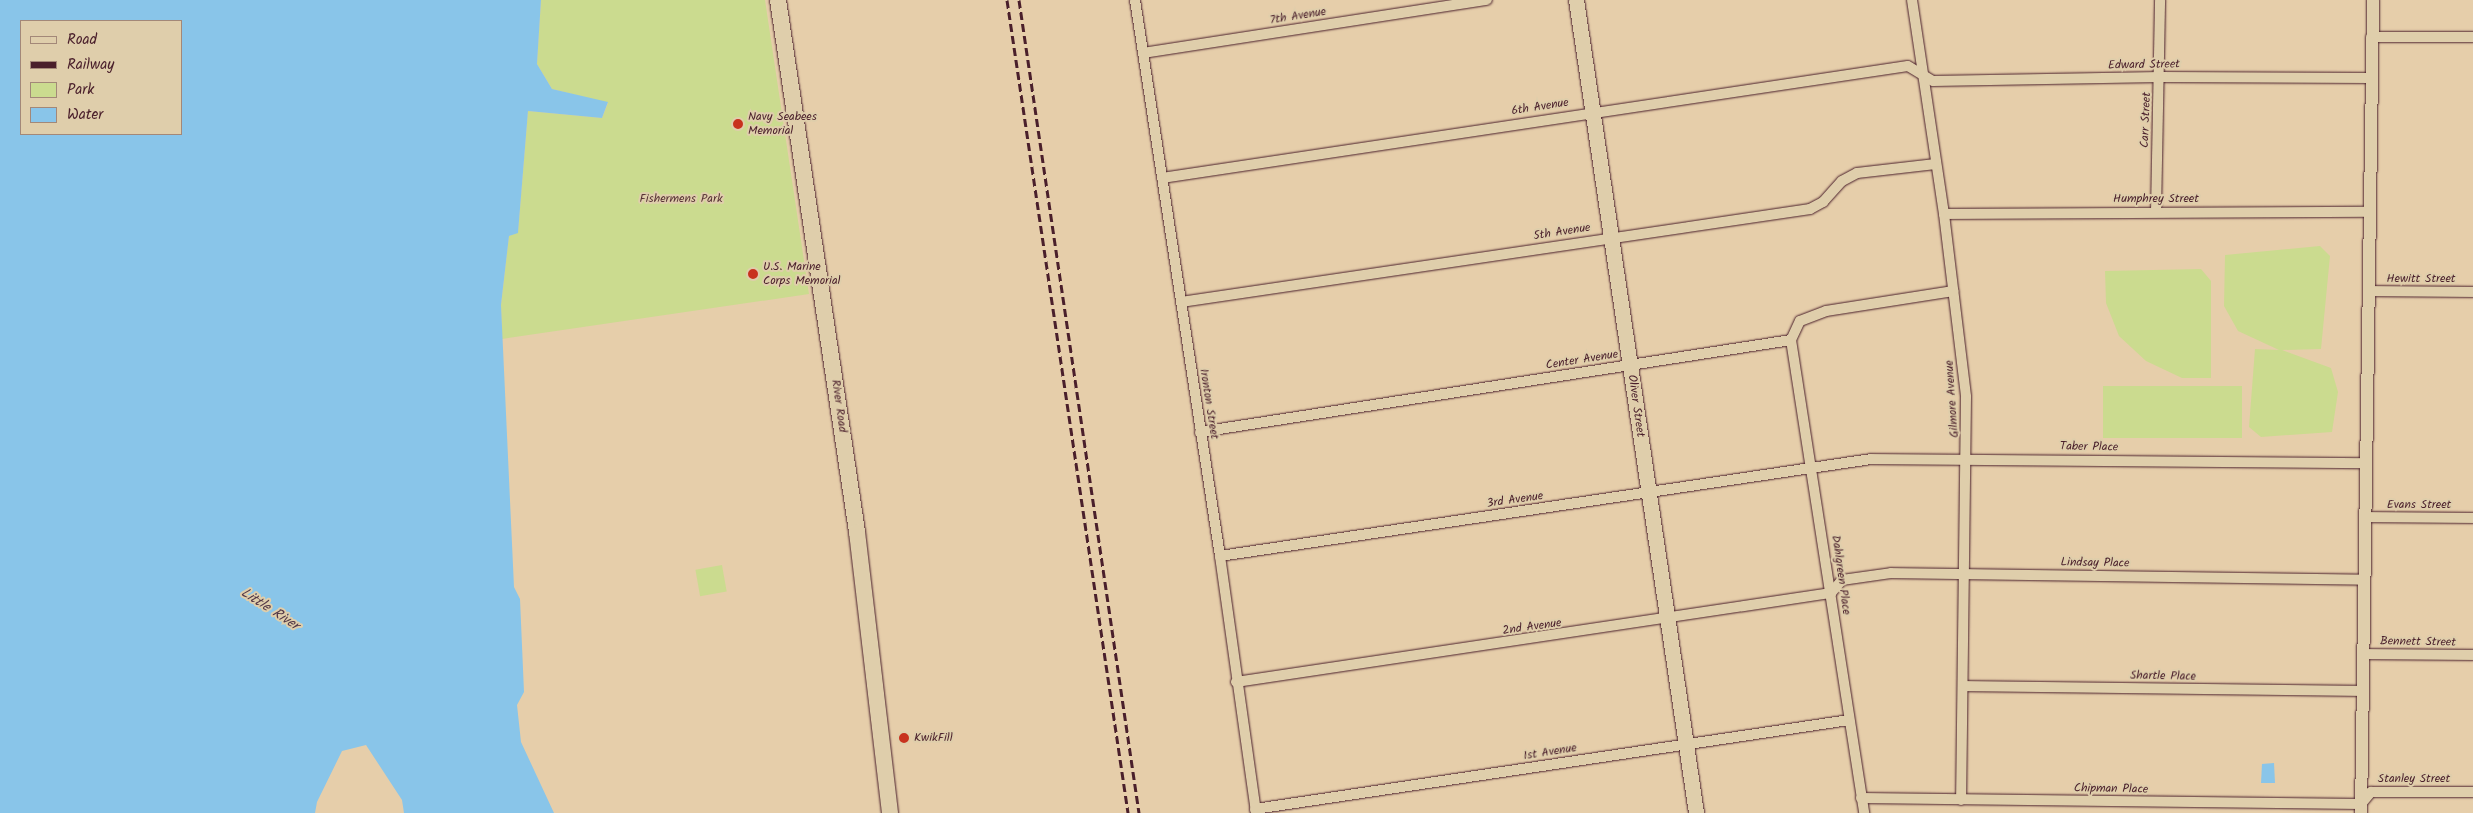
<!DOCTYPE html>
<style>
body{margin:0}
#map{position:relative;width:2473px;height:813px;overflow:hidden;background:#e6ceaa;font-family:Kalam,sans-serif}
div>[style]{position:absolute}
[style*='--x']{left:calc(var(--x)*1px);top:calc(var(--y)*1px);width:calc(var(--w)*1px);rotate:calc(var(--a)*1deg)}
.green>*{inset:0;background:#cbdb8f;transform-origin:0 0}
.water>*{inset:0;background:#89c5e9}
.roads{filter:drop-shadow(0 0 1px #4a1f2b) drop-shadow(0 0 1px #4a1f2b)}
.minor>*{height:10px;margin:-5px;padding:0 5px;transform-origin:5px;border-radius:5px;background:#dfceab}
.tertiary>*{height:12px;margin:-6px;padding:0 6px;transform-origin:6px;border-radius:6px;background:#dfceab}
.secondary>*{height:15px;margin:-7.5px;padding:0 7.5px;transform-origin:7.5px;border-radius:7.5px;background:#dfceab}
.primary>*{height:16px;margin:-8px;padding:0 8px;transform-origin:8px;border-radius:8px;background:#dfceab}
.rail>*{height:3px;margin-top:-1.5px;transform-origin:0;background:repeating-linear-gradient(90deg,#4a1f2b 0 8px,transparent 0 12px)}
.dots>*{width:14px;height:14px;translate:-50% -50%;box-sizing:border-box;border:2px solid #dfceab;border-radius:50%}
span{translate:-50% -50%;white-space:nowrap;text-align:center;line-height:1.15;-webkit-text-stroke:4px #dfceab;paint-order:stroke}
.street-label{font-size:12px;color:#4a1f2b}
.poi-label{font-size:12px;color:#4a1f2b}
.left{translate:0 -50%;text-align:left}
.park-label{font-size:12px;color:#573235}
.water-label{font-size:14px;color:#533848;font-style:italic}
.legend{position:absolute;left:20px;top:20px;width:162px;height:115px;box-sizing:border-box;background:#dfceab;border:1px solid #a38878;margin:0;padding:6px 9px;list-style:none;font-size:15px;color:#4a1f2b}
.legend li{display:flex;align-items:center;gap:10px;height:25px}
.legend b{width:25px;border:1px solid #a38878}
</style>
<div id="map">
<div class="green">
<div style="clip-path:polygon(541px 0,765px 0,809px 294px,502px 339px,501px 305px,509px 236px,518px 232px,528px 111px,602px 118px,608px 103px,552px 89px,537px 64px)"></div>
<div style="clip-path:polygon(2320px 246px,2330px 256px,2321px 349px,2282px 350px,2331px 368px,2338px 392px,2332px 432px,2261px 437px,2249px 427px,2255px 349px,2279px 350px,2238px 331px,2224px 306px,2225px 255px)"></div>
<div style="clip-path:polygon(2201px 269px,2211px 281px,2211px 378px,2182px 378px,2146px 361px,2119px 336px,2106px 303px,2105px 271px)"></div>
<div style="left:2103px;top:386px;width:139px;height:52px"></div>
<div style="left:722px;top:565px;width:27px;height:27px;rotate:80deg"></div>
</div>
<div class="water">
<div style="clip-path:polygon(evenodd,0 0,541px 0,537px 64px,552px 89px,608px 102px,602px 118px,528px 111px,518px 233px,509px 236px,501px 305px,514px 587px,520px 599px,524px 692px,517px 705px,521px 742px,554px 813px,404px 813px,402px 800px,366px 745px,342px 751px,317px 802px,315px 813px,0 813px,0 0,181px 21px,181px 134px,21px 134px,21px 21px,181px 21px)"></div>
<div style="clip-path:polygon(2274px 763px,2275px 783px,2261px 783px,2262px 764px)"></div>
</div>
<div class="roads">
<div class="minor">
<div style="--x:1135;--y:0;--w:562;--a:81.31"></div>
<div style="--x:1220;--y:556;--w:260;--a:82"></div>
<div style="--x:1912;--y:0;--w:216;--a:81.5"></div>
<div style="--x:1944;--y:214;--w:184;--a:83.1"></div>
<div style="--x:1966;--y:397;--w:403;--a:90.7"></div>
<div style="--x:2371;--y:37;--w:102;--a:0"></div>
<div style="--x:1143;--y:53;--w:348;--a:-8.8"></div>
<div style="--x:1162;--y:178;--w:754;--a:-8.54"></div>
<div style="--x:1908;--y:66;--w:29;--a:31"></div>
<div style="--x:1933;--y:81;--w:227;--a:-1"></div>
<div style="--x:2160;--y:77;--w:211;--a:0.3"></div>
<div style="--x:2156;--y:212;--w:212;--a:-88.9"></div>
<div style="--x:1944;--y:214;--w:425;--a:-0.3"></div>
<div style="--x:2368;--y:291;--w:105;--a:0.5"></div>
<div style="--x:1181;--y:302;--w:636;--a:-8.41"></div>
<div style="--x:1810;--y:209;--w:15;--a:-28"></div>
<div style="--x:1823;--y:202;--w:28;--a:-48"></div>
<div style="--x:1842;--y:181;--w:17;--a:-28"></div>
<div style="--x:1857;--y:173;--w:79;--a:-6.6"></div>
<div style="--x:1791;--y:340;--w:479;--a:81.2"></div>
<div style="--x:1200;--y:432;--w:598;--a:-8.85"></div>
<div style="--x:1791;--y:340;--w:21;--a:-65"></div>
<div style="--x:1800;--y:321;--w:28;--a:-21"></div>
<div style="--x:1826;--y:311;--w:129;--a:-8.9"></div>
<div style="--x:2364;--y:517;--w:109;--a:0.5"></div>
<div style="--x:1220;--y:556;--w:658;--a:-8.47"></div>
<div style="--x:1871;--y:459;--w:495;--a:0.5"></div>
<div style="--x:2363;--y:654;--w:110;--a:0.5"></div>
<div style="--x:1236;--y:682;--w:602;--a:-8.51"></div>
<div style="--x:1831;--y:593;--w:17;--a:-50"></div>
<div style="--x:1842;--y:580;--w:49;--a:-8.1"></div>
<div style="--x:1891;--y:573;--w:473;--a:0.8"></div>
<div style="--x:1964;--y:686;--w:398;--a:0.7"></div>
<div style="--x:1861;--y:798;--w:500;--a:0.69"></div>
<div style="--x:2361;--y:804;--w:16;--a:-50"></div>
<div style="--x:2371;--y:792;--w:102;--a:0"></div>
<div style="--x:1255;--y:809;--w:601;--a:-8.52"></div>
</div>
<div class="tertiary">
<div style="--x:2361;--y:813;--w:813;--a:-89.15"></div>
</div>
<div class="secondary">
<div style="--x:1576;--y:0;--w:822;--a:81.6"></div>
</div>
<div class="primary">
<div style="--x:778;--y:0;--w:538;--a:81.55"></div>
<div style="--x:857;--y:532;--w:283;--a:83.3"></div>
</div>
</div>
<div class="rail">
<div style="--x:1007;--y:0;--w:822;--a:81.53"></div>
<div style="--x:1019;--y:0;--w:822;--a:81.6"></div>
</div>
<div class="dots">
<div style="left:738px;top:124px;background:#c8321e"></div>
<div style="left:753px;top:274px;background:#c8321e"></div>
<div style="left:904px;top:738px;background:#c8321e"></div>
</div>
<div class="street-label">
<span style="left:1298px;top:16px;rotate:-9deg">7th Avenue</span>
<span style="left:2144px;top:65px;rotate:-1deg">Edward Street</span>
<span style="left:1540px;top:107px;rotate:-9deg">6th Avenue</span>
<span style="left:2146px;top:120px;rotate:-88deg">Carr Street</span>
<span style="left:2156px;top:199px">Humphrey Street</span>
<span style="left:1562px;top:232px;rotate:-9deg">5th Avenue</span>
<span style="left:2421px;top:279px">Hewitt Street</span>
<span style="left:1582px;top:360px;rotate:-9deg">Center Avenue</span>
<span style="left:1952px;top:399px;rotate:-94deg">Gilmore Avenue</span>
<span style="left:1209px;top:404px;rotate:81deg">Ironton Street</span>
<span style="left:839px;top:406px;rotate:82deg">River Road</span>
<span style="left:1636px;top:406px;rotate:82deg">Oliver Street</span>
<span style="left:2089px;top:447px;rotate:1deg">Taber Place</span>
<span style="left:1515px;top:500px;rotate:-8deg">3rd Avenue</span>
<span style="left:2419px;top:505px">Evans Street</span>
<span style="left:2095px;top:563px;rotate:1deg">Lindsay Place</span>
<span style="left:1841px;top:575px;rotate:82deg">Dahlgreen Place</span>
<span style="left:1532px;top:627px;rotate:-8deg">2nd Avenue</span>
<span style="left:2418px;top:642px;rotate:1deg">Bennett Street</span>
<span style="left:2163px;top:676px;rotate:1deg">Shartle Place</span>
<span style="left:1550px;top:752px;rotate:-9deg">1st Avenue</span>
<span style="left:2414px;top:779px">Stanley Street</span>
<span style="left:2111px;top:789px;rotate:1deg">Chipman Place</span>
</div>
<div class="poi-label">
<span class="left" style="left:748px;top:124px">Navy Seabees<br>Memorial</span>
<span class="left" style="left:763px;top:274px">U.S. Marine<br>Corps Memorial</span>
<span class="left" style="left:914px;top:738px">KwikFill</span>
</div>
<div class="park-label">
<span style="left:681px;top:199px">Fishermens Park</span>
</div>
<div class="water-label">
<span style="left:270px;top:609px;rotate:33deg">Little River</span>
</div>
<ul class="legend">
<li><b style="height:6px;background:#dfceab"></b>Road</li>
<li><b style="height:6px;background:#4a1f2b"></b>Railway</li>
<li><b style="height:14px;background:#cbdb8f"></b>Park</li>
<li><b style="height:14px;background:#89c5e9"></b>Water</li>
</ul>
</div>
